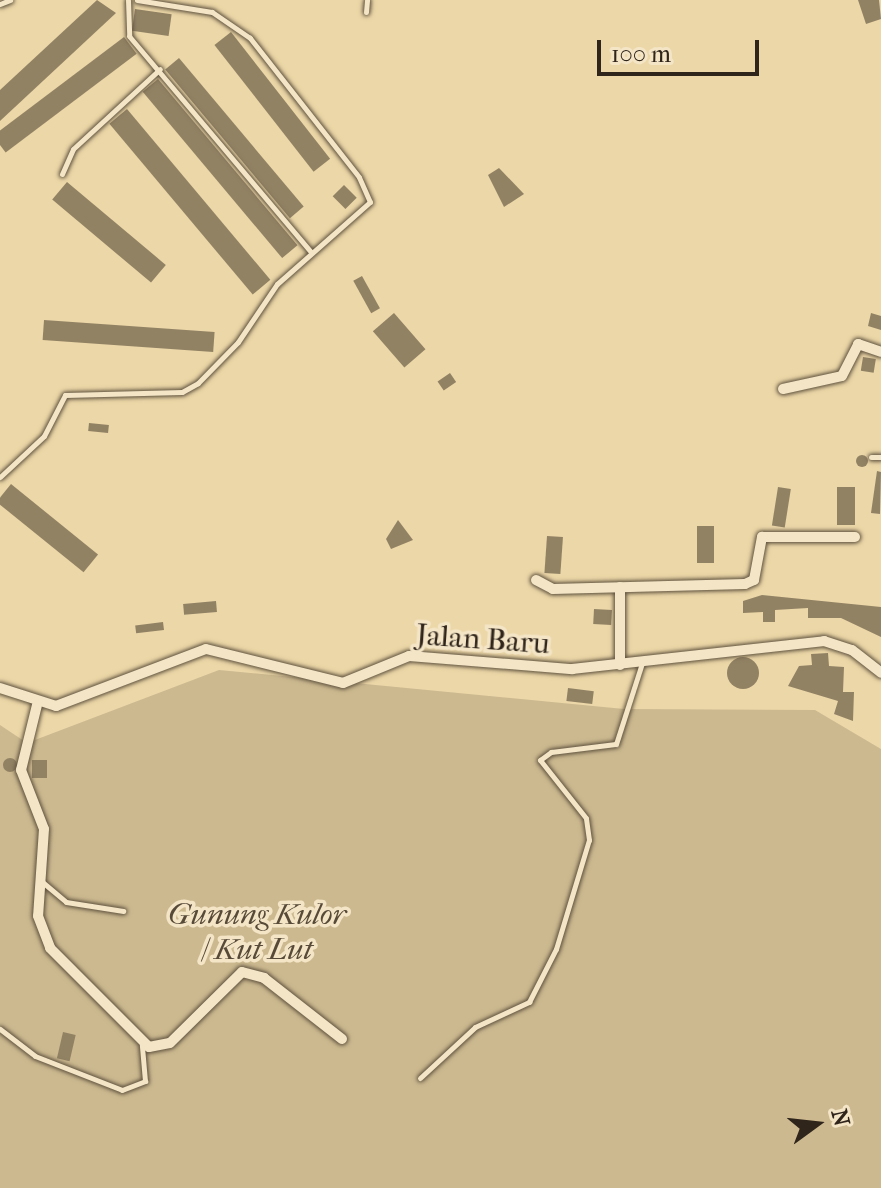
<!DOCTYPE html>
<style>
body{margin:0}
#map{position:relative;width:881px;height:1188px;overflow:hidden;background:#ecd7a8;font-family:"IM FELL French Canon",serif}
div>[style]{position:absolute}
[style*='--x']{left:calc(var(--x)*1px);top:calc(var(--y)*1px);width:calc(var(--w)*1px);rotate:calc(var(--a)*1deg)}
.green>*{inset:0;background:#ccb990}
.building>*{inset:0;background:#928264;transform-origin:0 0}
.round{border-radius:50%}
.roads{filter:drop-shadow(0 0 2px #5f523e) drop-shadow(0 0 2px #5f523e)}
.service>*{height:5px;margin:-2.5px;padding:0 2.5px;transform-origin:2.5px;border-radius:2.5px;background:#f3e5c6}
.minor>*{height:10px;margin:-5px;padding:0 5px;transform-origin:5px;border-radius:5px;background:#f3e5c6}
span{translate:-50% -50%;white-space:nowrap;text-align:center;line-height:1.15;-webkit-text-stroke:7px #f3e5c6;paint-order:stroke}
.street-label{font-size:30px;color:#30251b}
.park-label{font-size:30px;color:#574a38;font-style:italic}
.north{position:absolute;left:777px;top:1084px;width:80px;height:80px;-webkit-text-stroke:6px #f3e5c6;paint-order:stroke;rotate:75deg;font-size:22px;font-weight:700;line-height:32px;text-align:center;color:#30251b}
.north::after{content:'';display:block;margin:auto;width:28px;height:36px;background:#30251b;clip-path:polygon(50% 0,100% 100%,50% 72%,0 100%)}
.scale{position:absolute;left:597px;top:40px;width:162px;height:36px;box-sizing:border-box;border:4px solid #30251b;border-top:0;padding-left:10px;font-size:24px;line-height:28px;white-space:nowrap;color:#30251b;-webkit-text-stroke:6px #f3e5c6;paint-order:stroke}
</style>
<div id="map">
<div class="green">
<div style="clip-path:polygon(219px 670px,624px 709px,815px 710px,881px 749px,881px 1188px,0 1188px,0 725px,27px 743px)"></div>
</div>
<div class="building">
<div style="clip-path:polygon(97px 0,116px 13px,0 121px,0 90px)"></div>
<div style="clip-path:polygon(858px 0,879px 0,881px 19px,866px 24px)"></div>
<div style="left:135px;top:9px;width:37px;height:22px;rotate:8deg"></div>
<div style="left:231px;top:32px;width:161px;height:21px;rotate:52deg"></div>
<div style="left:124px;top:37px;width:21px;height:164px;rotate:53deg"></div>
<div style="left:179px;top:58px;width:194px;height:18px;rotate:50deg"></div>
<div style="left:158px;top:79px;width:217px;height:20px;rotate:50deg"></div>
<div style="left:127px;top:109px;width:223px;height:23px;rotate:50deg"></div>
<div style="clip-path:polygon(499px 168px,524px 194px,504px 207px,488px 175px)"></div>
<div style="left:67px;top:182px;width:129px;height:23px;rotate:40deg"></div>
<div style="left:344px;top:185px;width:18px;height:16px;rotate:45deg"></div>
<div style="left:362px;top:276px;width:37px;height:10px;rotate:61deg"></div>
<div style="left:394px;top:313px;width:48px;height:28px;rotate:49deg"></div>
<div style="clip-path:polygon(871px 313px,881px 316px,881px 330px,868px 326px)"></div>
<div style="left:44px;top:320px;width:171px;height:20px;rotate:4deg"></div>
<div style="left:863px;top:357px;width:13px;height:14px;rotate:9deg"></div>
<div style="left:450px;top:373px;width:11px;height:15px;rotate:56deg"></div>
<div style="left:89px;top:423px;width:20px;height:8px;rotate:6deg"></div>
<div class="round" style="left:856px;top:455px;width:12px;height:12px"></div>
<div style="clip-path:polygon(877px 471px,881px 472px,880px 514px,871px 513px)"></div>
<div style="left:11px;top:484px;width:112px;height:23px;rotate:39deg"></div>
<div style="left:778px;top:487px;width:13px;height:39px;rotate:9deg"></div>
<div style="left:837px;top:487px;width:18px;height:38px"></div>
<div style="clip-path:polygon(398px 520px,413px 540px,391px 549px,386px 539px)"></div>
<div style="left:697px;top:526px;width:17px;height:37px"></div>
<div style="left:547px;top:536px;width:16px;height:37px;rotate:4deg"></div>
<div style="clip-path:polygon(762px 595px,881px 607px,881px 637px,841px 618px,808px 618px,808px 608px,775px 610px,775px 622px,763px 622px,763px 612px,743px 613px,743px 601px)"></div>
<div style="left:216px;top:601px;width:11px;height:33px;rotate:85deg"></div>
<div style="left:594px;top:609px;width:18px;height:15px;rotate:3deg"></div>
<div style="left:163px;top:622px;width:8px;height:28px;rotate:83deg"></div>
<div style="clip-path:polygon(828px 653px,829px 666px,844px 667px,843px 692px,854px 692px,853px 721px,834px 714px,838px 701px,788px 686px,799px 666px,812px 665px,811px 654px)"></div>
<div class="round" style="left:727px;top:657px;width:32px;height:32px"></div>
<div style="left:568px;top:688px;width:26px;height:13px;rotate:7deg"></div>
<div class="round" style="left:3px;top:758px;width:14px;height:14px"></div>
<div style="left:32px;top:760px;width:15px;height:18px"></div>
<div style="left:63px;top:1032px;width:13px;height:27px;rotate:13deg"></div>
</div>
<div class="roads">
<div class="service">
<div style="--x:128;--y:0;--w:36;--a:88"></div>
<div style="--x:129;--y:36;--w:282;--a:49.9"></div>
<div style="--x:0;--y:4;--w:11;--a:-22"></div>
<div style="--x:366;--y:12;--w:12;--a:-85"></div>
<div style="--x:62;--y:174;--w:27;--a:-66"></div>
<div style="--x:73;--y:149;--w:118;--a:-42.6"></div>
<div style="--x:871;--y:457;--w:10;--a:0"></div>
<div style="--x:0;--y:477;--w:60;--a:-43"></div>
<div style="--x:44;--y:436;--w:46;--a:-62.9"></div>
<div style="--x:65;--y:395;--w:117;--a:-1.5"></div>
<div style="--x:182;--y:392;--w:18;--a:-29"></div>
<div style="--x:198;--y:383;--w:57;--a:-45.7"></div>
<div style="--x:238;--y:342;--w:70;--a:-56.1"></div>
<div style="--x:277;--y:284;--w:124;--a:-41.4"></div>
<div style="--x:370;--y:202;--w:27;--a:-114"></div>
<div style="--x:359;--y:177;--w:177;--a:-128.1"></div>
<div style="--x:250;--y:38;--w:46;--a:-145.6"></div>
<div style="--x:212;--y:12;--w:76;--a:-170.9"></div>
<div style="--x:40;--y:880;--w:34;--a:40"></div>
<div style="--x:66;--y:902;--w:58;--a:9"></div>
<div style="--x:0;--y:1029;--w:44;--a:37.6"></div>
<div style="--x:35;--y:1056;--w:93;--a:21.3"></div>
<div style="--x:122;--y:1090;--w:25;--a:-21"></div>
<div style="--x:145;--y:1081;--w:36;--a:-95"></div>
<div style="--x:420;--y:1078;--w:75;--a:-42.8"></div>
<div style="--x:475;--y:1027;--w:60;--a:-24.8"></div>
<div style="--x:529;--y:1002;--w:59;--a:-63"></div>
<div style="--x:556;--y:949;--w:114;--a:-73.2"></div>
<div style="--x:589;--y:840;--w:22;--a:-98"></div>
<div style="--x:586;--y:818;--w:74;--a:-128.4"></div>
<div style="--x:540;--y:760;--w:14;--a:-36"></div>
<div style="--x:551;--y:752;--w:65;--a:-7"></div>
<div style="--x:616;--y:744;--w:85;--a:-72.2"></div>
</div>
<div class="minor">
<div style="--x:783;--y:389;--w:60;--a:-12.4"></div>
<div style="--x:842;--y:376;--w:36;--a:-63"></div>
<div style="--x:858;--y:344;--w:24;--a:19"></div>
<div style="--x:536;--y:580;--w:19;--a:28"></div>
<div style="--x:553;--y:589;--w:192;--a:-1.5"></div>
<div style="--x:745;--y:584;--w:10;--a:-24"></div>
<div style="--x:754;--y:580;--w:44;--a:-79.5"></div>
<div style="--x:762;--y:537;--w:93;--a:0"></div>
<div style="--x:620;--y:587;--w:78;--a:90"></div>
<div style="--x:0;--y:688;--w:59;--a:17.8"></div>
<div style="--x:56;--y:706;--w:160;--a:-20.8"></div>
<div style="--x:206;--y:649;--w:141;--a:13.9"></div>
<div style="--x:343;--y:683;--w:71;--a:-22.2"></div>
<div style="--x:409;--y:656;--w:164;--a:4.6"></div>
<div style="--x:572;--y:669;--w:254;--a:-6.3"></div>
<div style="--x:824;--y:641;--w:29;--a:18"></div>
<div style="--x:852;--y:650;--w:37;--a:38"></div>
<div style="--x:37;--y:705;--w:67;--a:103.8"></div>
<div style="--x:21;--y:770;--w:63;--a:68.7"></div>
<div style="--x:44;--y:829;--w:87;--a:93.9"></div>
<div style="--x:38;--y:916;--w:34;--a:69"></div>
<div style="--x:50;--y:948;--w:140;--a:45"></div>
<div style="--x:149;--y:1047;--w:21;--a:-11"></div>
<div style="--x:170;--y:1043;--w:101;--a:-44.6"></div>
<div style="--x:242;--y:972;--w:23;--a:15"></div>
<div style="--x:264;--y:978;--w:99;--a:38"></div>
</div>
</div>
<div class="street-label">
<span style="left:483px;top:640px;rotate:4deg">Jalan Baru</span>
</div>
<div class="park-label">
<span style="left:257px;top:932px">Gunung Kulor<br>/ Kut Lut</span>
</div>
<div class="north">N</div>
<div class="scale">100 m</div>
</div>
